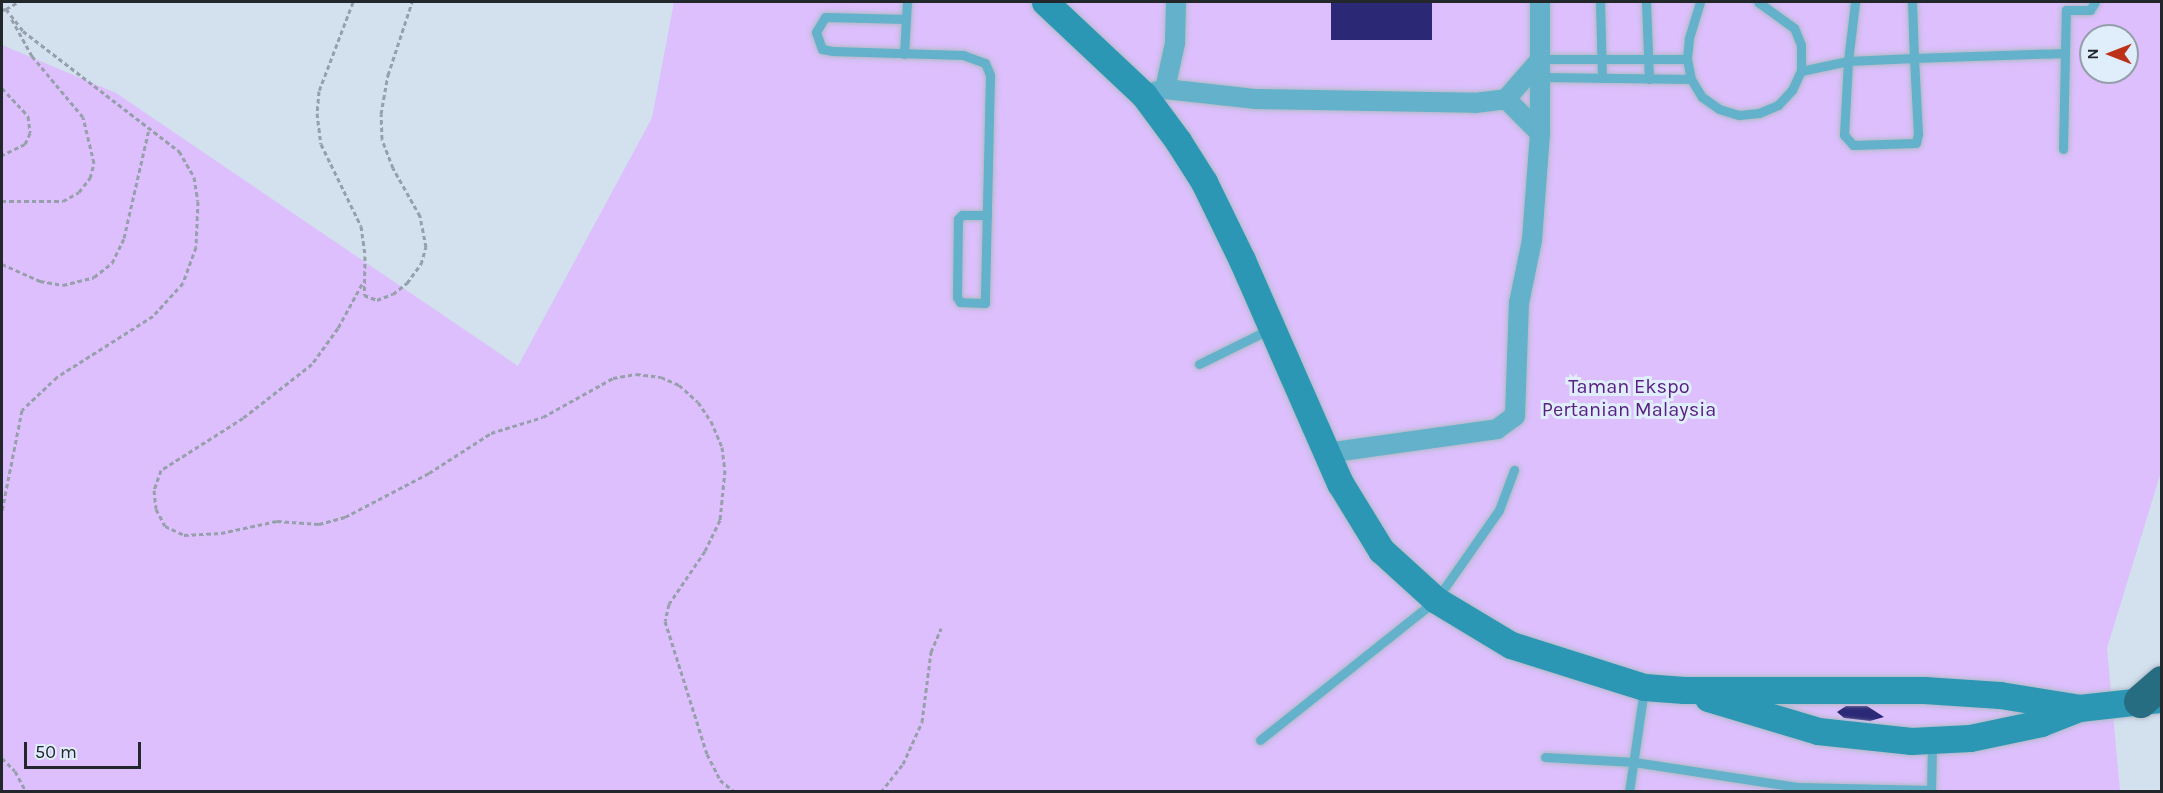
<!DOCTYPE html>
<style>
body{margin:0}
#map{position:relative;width:2163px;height:793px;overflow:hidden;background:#d3e0ee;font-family:Karla,sans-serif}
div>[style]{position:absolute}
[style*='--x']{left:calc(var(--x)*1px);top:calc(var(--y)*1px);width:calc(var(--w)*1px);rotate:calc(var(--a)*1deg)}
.green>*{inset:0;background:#dcbffc}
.building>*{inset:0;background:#2b2876;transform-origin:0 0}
.path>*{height:3px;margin-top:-1.5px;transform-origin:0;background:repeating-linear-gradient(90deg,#96a0ab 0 4.5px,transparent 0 7.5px)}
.roads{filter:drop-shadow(0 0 2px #b0bbc7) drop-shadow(0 0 2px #b0bbc7)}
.lane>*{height:9px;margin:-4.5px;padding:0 4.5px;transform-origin:4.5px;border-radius:4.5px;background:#64b1cb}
.street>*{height:20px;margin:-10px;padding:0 10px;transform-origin:10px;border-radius:10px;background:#64b1cb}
.secondary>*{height:27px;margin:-13.5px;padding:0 13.5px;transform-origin:13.5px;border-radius:13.5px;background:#2c97b5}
.highway>*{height:33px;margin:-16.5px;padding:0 16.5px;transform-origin:16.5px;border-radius:16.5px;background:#276d82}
span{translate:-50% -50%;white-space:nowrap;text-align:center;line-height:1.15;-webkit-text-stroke:6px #e0eefc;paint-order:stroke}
.park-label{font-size:20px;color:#5a2084}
.frame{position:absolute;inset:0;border:3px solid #22272c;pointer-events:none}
.north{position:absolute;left:2079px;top:24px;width:60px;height:60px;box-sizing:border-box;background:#e0eefc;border:2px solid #949ea9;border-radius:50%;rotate:270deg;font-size:16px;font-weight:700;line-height:24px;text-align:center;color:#22272c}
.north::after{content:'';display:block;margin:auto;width:21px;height:27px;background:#bc3118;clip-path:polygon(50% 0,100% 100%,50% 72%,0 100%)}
.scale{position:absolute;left:24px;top:742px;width:117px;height:27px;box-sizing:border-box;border:3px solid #22272c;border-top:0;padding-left:8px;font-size:18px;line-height:21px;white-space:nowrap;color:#22272c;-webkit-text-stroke:4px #e0eefc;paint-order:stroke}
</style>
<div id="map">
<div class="green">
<div style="clip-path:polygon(evenodd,674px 2px,2161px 2px,2161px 472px,2107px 648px,2120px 791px,2px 791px,2px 45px,116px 93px,518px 366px,652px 118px,674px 2px,2091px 36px,2127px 36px,2127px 72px,2091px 72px,2091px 36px)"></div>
</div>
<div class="building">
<div style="left:1331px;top:2px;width:101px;height:38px"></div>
<div style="clip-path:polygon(1846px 706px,1867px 706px,1884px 717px,1870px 721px,1844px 718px,1837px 712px)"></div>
</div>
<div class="path">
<div style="--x:353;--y:2;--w:95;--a:110.9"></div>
<div style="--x:319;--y:91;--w:22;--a:95"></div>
<div style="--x:317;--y:113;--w:31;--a:83"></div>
<div style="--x:321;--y:144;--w:91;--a:64"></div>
<div style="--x:361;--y:226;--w:30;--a:82"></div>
<div style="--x:365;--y:256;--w:39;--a:91"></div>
<div style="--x:364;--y:295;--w:14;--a:21"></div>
<div style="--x:377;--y:300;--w:17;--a:-21"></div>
<div style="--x:393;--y:294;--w:18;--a:-38"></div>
<div style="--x:407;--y:283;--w:24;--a:-54"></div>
<div style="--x:421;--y:264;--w:18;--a:-74"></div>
<div style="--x:426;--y:247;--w:32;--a:-101"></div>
<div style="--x:420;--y:216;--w:55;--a:-119.4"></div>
<div style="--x:393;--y:168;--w:31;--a:-111"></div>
<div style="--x:382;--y:139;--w:25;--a:-92"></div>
<div style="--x:381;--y:114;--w:40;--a:-80"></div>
<div style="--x:388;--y:75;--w:77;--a:-71.8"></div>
<div style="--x:6;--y:9;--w:14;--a:-30"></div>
<div style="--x:2;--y:10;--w:4;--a:-14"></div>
<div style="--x:6;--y:9;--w:28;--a:52"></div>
<div style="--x:23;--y:31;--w:197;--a:37.6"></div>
<div style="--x:179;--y:151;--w:30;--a:60"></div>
<div style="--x:194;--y:177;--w:24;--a:81"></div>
<div style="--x:198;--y:201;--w:46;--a:92.5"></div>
<div style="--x:196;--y:247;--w:38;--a:110"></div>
<div style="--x:183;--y:283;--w:45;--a:132.3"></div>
<div style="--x:153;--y:316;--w:114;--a:147.6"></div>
<div style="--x:57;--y:377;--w:48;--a:136.7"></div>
<div style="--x:22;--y:410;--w:103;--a:101.2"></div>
<div style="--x:2;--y:88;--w:38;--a:47"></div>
<div style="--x:28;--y:116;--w:17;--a:83"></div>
<div style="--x:30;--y:133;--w:12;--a:114"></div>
<div style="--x:25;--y:144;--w:25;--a:154"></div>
<div style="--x:2;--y:201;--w:61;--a:0"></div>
<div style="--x:63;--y:201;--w:18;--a:-29"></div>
<div style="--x:79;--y:192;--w:18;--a:-52"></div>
<div style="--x:90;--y:178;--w:16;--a:-75"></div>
<div style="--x:94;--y:163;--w:47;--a:-103.4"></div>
<div style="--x:83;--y:117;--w:80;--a:-129.9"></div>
<div style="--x:32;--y:56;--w:43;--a:-118.9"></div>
<div style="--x:2;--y:264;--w:42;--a:24.1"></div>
<div style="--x:40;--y:281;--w:23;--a:10"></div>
<div style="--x:63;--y:285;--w:32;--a:-14"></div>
<div style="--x:94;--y:277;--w:23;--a:-38"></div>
<div style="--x:112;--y:263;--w:28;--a:-64"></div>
<div style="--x:124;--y:238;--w:112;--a:-77.1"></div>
<div style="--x:362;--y:284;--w:50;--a:118.6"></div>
<div style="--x:338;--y:328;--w:44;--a:125.8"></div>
<div style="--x:312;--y:364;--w:88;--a:142"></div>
<div style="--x:243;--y:418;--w:97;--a:147.6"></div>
<div style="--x:161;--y:470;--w:21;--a:109"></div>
<div style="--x:154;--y:490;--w:19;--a:84"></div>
<div style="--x:156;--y:509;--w:19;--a:62"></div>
<div style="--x:165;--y:526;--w:21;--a:25"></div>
<div style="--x:184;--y:535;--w:37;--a:-3"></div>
<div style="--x:221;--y:533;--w:57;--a:-12.1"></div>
<div style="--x:277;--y:521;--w:42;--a:4.1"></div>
<div style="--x:319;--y:524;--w:27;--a:-15"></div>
<div style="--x:345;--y:517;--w:95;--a:-27.6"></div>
<div style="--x:429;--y:473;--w:74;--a:-32.8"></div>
<div style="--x:491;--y:433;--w:54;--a:-17.1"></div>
<div style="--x:543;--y:417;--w:80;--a:-29.1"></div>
<div style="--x:613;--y:378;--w:23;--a:-10"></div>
<div style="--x:636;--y:374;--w:25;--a:7"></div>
<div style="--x:661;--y:377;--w:20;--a:24"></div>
<div style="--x:679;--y:385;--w:25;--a:42"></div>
<div style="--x:698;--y:402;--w:23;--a:56"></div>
<div style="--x:711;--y:421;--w:28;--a:67"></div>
<div style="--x:722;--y:447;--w:23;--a:83"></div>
<div style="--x:725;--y:470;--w:50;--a:95.7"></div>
<div style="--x:720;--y:520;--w:34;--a:116"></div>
<div style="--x:705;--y:551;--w:64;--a:124.2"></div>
<div style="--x:669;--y:604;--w:17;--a:103"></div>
<div style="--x:665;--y:621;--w:139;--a:72.5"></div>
<div style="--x:707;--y:754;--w:29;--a:63"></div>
<div style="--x:720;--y:780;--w:19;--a:39"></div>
<div style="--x:2;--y:758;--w:18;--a:45"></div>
<div style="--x:15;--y:771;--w:24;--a:62"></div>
<div style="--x:881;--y:792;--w:36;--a:-52"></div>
<div style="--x:903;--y:764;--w:46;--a:-65.7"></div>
<div style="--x:922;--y:722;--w:71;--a:-82.7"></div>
<div style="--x:931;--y:652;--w:26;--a:-67"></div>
</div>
<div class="roads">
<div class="lane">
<div style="--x:1600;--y:2;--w:76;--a:88.5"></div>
<div style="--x:1646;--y:2;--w:77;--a:87.8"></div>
<div style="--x:1700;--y:2;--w:39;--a:107"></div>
<div style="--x:1689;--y:39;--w:20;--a:96"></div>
<div style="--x:1687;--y:59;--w:20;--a:79"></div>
<div style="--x:1691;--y:79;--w:21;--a:59"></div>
<div style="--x:1702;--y:97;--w:21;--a:35"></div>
<div style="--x:1719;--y:109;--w:21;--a:17"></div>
<div style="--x:1739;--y:115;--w:20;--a:-6"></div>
<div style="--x:1759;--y:113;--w:21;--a:-23"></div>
<div style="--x:1778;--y:105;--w:21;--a:-47"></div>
<div style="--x:1792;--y:90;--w:21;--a:-65"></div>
<div style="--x:1801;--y:71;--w:26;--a:-90"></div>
<div style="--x:1801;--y:45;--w:18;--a:-112"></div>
<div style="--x:1794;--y:28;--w:44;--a:-144.2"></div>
<div style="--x:1912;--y:2;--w:56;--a:88"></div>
<div style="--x:1914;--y:58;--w:76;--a:87"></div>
<div style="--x:1918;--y:134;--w:9;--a:103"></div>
<div style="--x:1916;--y:143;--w:63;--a:178.2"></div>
<div style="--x:1853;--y:145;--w:13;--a:-132"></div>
<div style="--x:1844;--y:135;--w:74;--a:-86.9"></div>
<div style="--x:1848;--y:61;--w:66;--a:-2.6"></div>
<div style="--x:1914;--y:58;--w:151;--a:-1.9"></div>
<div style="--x:906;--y:19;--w:81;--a:-178.6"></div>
<div style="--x:825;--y:17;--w:17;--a:121"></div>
<div style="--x:816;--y:32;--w:18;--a:71"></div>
<div style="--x:822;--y:49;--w:10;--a:11"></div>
<div style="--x:832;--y:51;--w:131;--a:1.7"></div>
<div style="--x:963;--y:55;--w:23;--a:20"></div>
<div style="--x:985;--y:63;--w:13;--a:67"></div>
<div style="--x:990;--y:75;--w:228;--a:91.3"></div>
<div style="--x:985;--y:303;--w:25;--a:-178"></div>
<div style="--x:960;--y:302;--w:6;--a:-121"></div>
<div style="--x:957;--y:297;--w:78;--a:-89.3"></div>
<div style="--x:958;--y:219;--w:6;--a:-45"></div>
<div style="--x:962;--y:215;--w:25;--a:0"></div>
<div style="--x:904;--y:54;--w:52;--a:-86.7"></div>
<div style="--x:1541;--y:59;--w:146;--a:0"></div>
<div style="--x:1801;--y:71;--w:48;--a:-12"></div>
<div style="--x:1848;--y:61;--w:59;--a:-83.2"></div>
<div style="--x:1541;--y:77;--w:150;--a:0.8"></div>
<div style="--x:2063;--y:149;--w:139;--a:-88.8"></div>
<div style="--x:2066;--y:10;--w:24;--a:0"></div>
<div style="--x:2090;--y:10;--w:9;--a:-58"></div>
<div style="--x:1199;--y:364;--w:79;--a:-26.2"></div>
<div style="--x:1260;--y:740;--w:225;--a:-38.5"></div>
<div style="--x:1436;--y:600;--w:110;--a:-55"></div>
<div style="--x:1499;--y:510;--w:43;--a:-69.4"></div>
<div style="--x:1545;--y:757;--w:89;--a:3.2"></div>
<div style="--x:1634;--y:762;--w:165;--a:8.7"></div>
<div style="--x:1797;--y:787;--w:134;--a:1.3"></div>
<div style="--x:1629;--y:792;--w:104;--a:-81.7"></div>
<div style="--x:1931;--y:792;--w:49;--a:-88.8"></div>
</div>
<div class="street">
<div style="--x:1165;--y:89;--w:47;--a:-77.7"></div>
<div style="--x:1175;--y:43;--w:41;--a:-88.6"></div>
<div style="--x:1144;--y:95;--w:22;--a:-16"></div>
<div style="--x:1165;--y:89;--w:92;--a:6.3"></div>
<div style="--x:1256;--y:99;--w:219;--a:1"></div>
<div style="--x:1475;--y:103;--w:31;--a:-7"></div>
<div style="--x:1506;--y:99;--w:53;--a:-48.8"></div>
<div style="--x:1506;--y:99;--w:48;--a:45"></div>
<div style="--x:1327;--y:453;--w:172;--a:-8"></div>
<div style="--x:1497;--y:429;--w:22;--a:-36"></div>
<div style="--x:1515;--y:416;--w:113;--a:-88"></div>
<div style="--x:1519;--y:303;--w:64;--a:-78.3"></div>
<div style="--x:1532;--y:240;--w:107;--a:-85.7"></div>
<div style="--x:1540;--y:133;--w:131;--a:-90"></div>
</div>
<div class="secondary">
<div style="--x:1045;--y:2;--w:136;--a:43.2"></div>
<div style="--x:1144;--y:95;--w:57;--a:53.5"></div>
<div style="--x:1178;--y:141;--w:49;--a:57.6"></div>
<div style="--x:1204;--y:182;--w:87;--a:64"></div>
<div style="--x:1242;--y:260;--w:244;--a:66.3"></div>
<div style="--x:1340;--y:483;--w:79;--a:58.5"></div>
<div style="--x:1381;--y:550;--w:74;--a:42.3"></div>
<div style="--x:1436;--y:600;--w:87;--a:31"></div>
<div style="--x:1511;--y:645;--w:139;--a:17.5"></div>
<div style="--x:1644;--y:687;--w:40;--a:4.3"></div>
<div style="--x:1684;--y:690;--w:240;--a:0"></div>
<div style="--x:1924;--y:690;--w:76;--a:3.8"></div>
<div style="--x:2000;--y:695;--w:80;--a:9.3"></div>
<div style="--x:1708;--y:698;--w:115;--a:16.7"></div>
<div style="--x:1818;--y:731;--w:94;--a:6.1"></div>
<div style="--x:1911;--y:741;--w:59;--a:-2.9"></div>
<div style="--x:1970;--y:738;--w:73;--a:-11.9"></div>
<div style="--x:2041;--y:723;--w:41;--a:-21.5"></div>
<div style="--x:2079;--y:708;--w:81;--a:-6.3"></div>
</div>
<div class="highway">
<div style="--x:2140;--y:701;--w:29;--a:-41"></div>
</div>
</div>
<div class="park-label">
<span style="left:1629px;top:398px">Taman Ekspo<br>Pertanian Malaysia</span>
</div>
<div class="frame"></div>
<div class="north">N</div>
<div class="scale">50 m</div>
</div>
